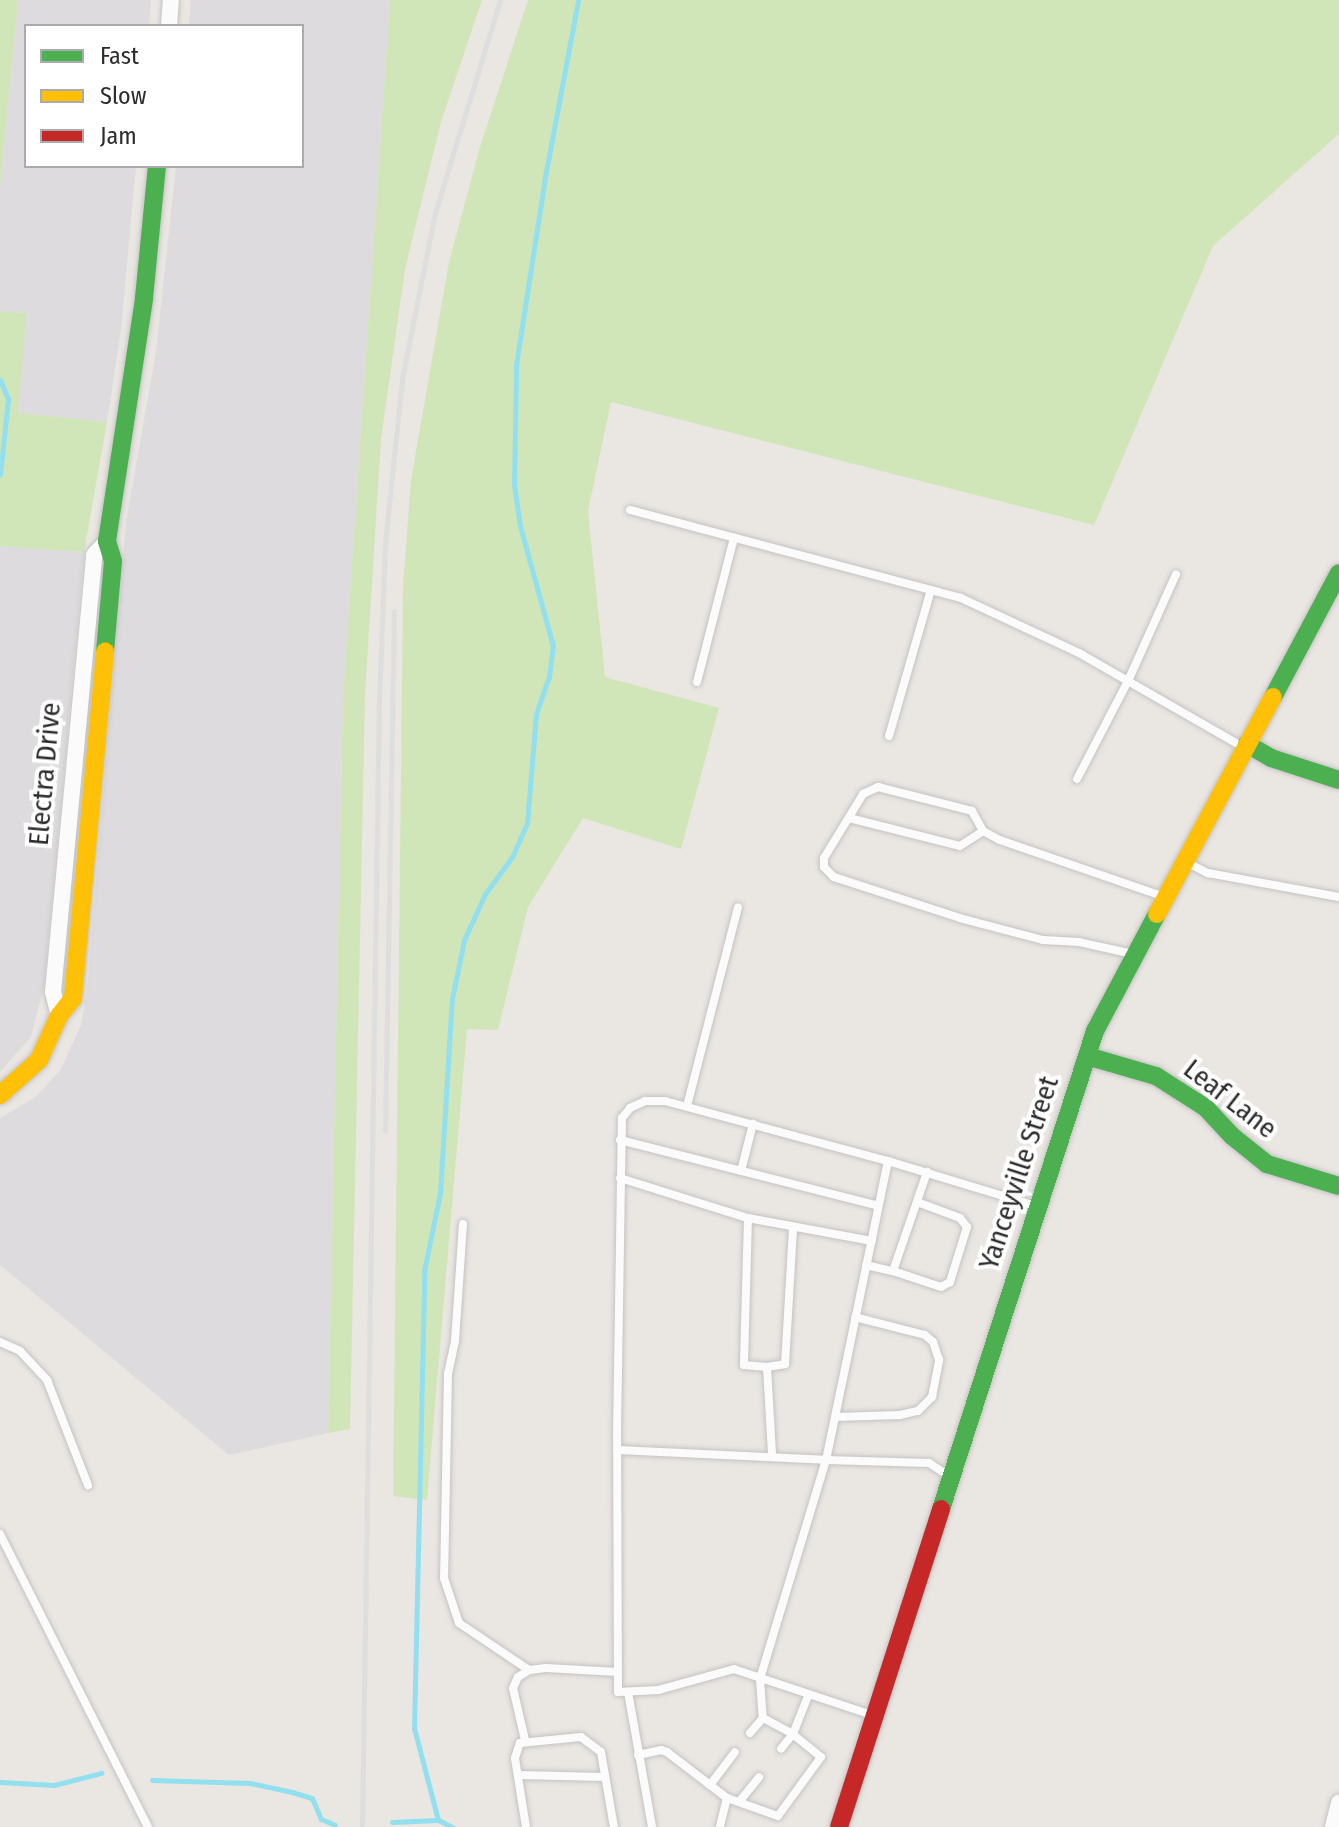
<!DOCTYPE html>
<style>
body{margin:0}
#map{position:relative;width:1339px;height:1827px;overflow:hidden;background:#eae6e2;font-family:"Fira Sans Condensed",sans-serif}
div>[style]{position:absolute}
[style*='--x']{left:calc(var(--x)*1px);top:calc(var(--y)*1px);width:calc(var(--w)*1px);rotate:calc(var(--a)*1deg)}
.industrial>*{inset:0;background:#dddbdd}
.green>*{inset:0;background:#d0e6b9}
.stream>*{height:5px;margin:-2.5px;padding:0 2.5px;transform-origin:2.5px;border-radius:2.5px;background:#92dfef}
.roads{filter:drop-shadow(0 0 2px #c4c3c3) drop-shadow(0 0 2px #c4c3c3)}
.lane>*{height:8px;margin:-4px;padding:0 4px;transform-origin:4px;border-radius:4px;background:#fcfbfb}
.street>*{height:16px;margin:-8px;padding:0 8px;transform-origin:8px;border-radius:8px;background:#fcfbfb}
.fast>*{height:18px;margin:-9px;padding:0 9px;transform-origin:9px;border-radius:9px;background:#4caf50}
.slow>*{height:18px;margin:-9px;padding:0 9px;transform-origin:9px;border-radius:9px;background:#ffc107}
.jam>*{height:18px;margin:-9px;padding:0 9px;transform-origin:9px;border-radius:9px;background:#c62828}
.rail>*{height:5px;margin:-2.5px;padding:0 2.5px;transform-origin:2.5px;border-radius:2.5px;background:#dededf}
span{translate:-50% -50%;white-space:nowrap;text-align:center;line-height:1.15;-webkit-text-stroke:8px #fff;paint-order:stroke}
.street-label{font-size:28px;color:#2c2c2c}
.legend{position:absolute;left:24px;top:24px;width:280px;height:144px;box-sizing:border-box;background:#fff;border:2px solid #ababab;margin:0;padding:10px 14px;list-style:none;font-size:24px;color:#2c2c2c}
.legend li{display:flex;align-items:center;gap:16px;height:40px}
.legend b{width:40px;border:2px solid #ababab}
</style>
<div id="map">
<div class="industrial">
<div style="clip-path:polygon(18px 0,151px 0,149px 26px,26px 26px,26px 166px,136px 166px,121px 330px,107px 422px,17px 413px,27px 313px,0 311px,0 187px)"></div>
<div style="clip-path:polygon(191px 0,390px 0,343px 697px,328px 1433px,229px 1455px,0 1265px,0 1118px,36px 1097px,61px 1069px,81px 1025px,87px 992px,126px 522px,156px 352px,176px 166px,302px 166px,302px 26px,189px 26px)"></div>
<div style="clip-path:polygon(0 546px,84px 552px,44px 985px,31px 1037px,0 1072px)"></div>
</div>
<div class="green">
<div style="clip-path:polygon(0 0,18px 0,0 187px)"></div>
<div style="clip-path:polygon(390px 0,482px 0,441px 122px,405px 269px,381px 439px,365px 694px,350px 1429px,328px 1433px,343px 697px)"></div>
<div style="clip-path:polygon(528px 0,1339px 0,1339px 134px,1213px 246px,1094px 525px,611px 402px,588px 511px,605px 677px,719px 708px,681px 849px,583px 818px,528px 907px,498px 1030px,467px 1029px,427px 1500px,393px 1496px,403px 587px,411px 480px,449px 262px,480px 147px)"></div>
<div style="clip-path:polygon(0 311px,27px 313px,18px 413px,107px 422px,84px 552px,0 546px)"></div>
</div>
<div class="stream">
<div style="--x:0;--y:380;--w:21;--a:67"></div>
<div style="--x:8;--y:399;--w:76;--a:96"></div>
<div style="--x:152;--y:1780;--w:98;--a:1.8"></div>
<div style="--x:250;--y:1783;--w:43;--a:12.1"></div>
<div style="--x:292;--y:1792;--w:21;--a:17"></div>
<div style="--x:312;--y:1798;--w:23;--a:67"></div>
<div style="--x:321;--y:1819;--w:15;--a:23"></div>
<div style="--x:0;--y:1782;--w:54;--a:3.2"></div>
<div style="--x:54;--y:1785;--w:49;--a:-14.3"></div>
<div style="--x:392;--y:1822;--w:46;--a:-2.5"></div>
<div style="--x:452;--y:1827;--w:16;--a:-153"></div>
<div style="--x:438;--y:1820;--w:95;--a:-104.6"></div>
<div style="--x:414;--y:1728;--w:457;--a:-88.7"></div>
<div style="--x:424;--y:1271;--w:80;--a:-78.4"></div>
<div style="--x:440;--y:1193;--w:194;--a:-86.5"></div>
<div style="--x:452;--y:999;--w:60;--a:-78.5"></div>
<div style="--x:464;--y:940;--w:51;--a:-65.5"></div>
<div style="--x:485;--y:894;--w:46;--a:-53.9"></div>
<div style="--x:512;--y:857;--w:37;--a:-66"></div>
<div style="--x:527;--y:823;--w:109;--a:-85.3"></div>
<div style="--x:536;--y:714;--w:39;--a:-71"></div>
<div style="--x:549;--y:677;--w:31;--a:-83"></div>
<div style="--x:553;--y:646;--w:124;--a:-105.4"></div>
<div style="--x:520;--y:526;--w:41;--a:-98.3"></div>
<div style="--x:514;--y:485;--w:120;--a:-89"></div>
<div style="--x:516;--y:365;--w:190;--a:-81.2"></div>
<div style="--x:545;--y:177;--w:180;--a:-79.4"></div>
</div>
<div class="roads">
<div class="lane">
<div style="--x:630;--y:510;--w:342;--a:14.9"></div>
<div style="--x:961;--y:598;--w:130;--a:25"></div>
<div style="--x:1079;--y:653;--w:191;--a:29.8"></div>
<div style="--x:697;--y:682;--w:149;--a:-75.6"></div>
<div style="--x:889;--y:736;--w:152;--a:-74"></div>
<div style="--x:1077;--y:779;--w:110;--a:-62.5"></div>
<div style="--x:1128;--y:681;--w:117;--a:-65.8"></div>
<div style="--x:849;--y:818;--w:114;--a:14.2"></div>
<div style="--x:960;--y:846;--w:27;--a:-33"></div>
<div style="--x:1186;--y:862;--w:25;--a:27"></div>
<div style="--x:1208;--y:873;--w:133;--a:10.4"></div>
<div style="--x:1133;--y:954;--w:55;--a:-167.5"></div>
<div style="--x:1079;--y:942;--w:36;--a:-177"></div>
<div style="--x:1043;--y:940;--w:86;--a:-165.2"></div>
<div style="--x:960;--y:918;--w:133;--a:-162"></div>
<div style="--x:834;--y:877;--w:14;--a:-135"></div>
<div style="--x:824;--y:867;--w:9;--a:-90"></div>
<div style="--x:824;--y:858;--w:75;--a:-58.6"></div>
<div style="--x:863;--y:794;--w:17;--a:-25"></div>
<div style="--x:878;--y:787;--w:97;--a:14.3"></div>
<div style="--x:972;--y:811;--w:23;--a:61"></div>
<div style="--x:983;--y:831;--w:19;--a:28"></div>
<div style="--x:1000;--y:840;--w:175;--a:19.1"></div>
<div style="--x:687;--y:1106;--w:205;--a:-75.6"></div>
<div style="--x:620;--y:1140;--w:266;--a:14.3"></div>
<div style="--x:888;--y:1161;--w:305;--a:101.7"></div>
<div style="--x:826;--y:1460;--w:103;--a:1.7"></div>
<div style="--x:929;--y:1463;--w:24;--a:33"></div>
<div style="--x:741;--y:1171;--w:49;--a:-75.7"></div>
<div style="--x:620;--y:1178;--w:134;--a:17.4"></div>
<div style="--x:748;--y:1218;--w:147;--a:91.6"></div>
<div style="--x:744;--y:1365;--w:23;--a:5"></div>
<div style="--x:767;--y:1367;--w:88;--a:86.7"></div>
<div style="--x:917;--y:1202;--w:46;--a:20.4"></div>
<div style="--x:960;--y:1218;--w:11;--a:52"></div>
<div style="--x:967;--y:1227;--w:58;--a:107.2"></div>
<div style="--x:950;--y:1282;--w:10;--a:151"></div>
<div style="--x:941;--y:1287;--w:51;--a:-161.6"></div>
<div style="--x:893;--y:1271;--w:105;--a:-71"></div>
<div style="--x:748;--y:1218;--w:126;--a:10.5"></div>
<div style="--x:463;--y:1224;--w:117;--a:93.9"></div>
<div style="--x:455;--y:1341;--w:33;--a:102"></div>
<div style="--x:448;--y:1373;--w:205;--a:91.1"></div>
<div style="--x:444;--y:1578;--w:47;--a:71.6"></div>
<div style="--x:459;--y:1623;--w:84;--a:33.9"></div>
<div style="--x:866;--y:1265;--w:28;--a:13"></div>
<div style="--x:0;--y:1342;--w:22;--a:24"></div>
<div style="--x:20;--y:1351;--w:40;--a:47"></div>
<div style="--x:47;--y:1380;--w:113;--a:68.7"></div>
<div style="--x:767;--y:1367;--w:18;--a:-9"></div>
<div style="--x:785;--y:1364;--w:136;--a:-86.6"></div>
<div style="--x:835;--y:1417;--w:65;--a:-1.8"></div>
<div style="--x:900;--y:1415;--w:18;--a:-13"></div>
<div style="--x:918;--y:1411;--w:20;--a:-45"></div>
<div style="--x:932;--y:1397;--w:38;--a:-79"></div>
<div style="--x:939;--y:1360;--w:19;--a:-108"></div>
<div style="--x:933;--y:1342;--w:11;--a:-139"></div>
<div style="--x:925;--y:1335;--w:72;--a:-165.6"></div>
<div style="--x:617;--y:1450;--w:209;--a:2.7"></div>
<div style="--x:826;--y:1460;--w:229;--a:106.8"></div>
<div style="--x:760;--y:1679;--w:39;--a:86"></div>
<div style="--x:0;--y:1534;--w:328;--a:63.2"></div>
<div style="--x:628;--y:1692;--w:137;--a:79.9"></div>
<div style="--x:872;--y:1715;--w:145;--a:-161.6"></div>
<div style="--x:734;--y:1669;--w:78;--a:164.4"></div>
<div style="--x:659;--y:1690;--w:41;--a:177.2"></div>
<div style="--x:618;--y:1692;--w:258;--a:-90.2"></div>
<div style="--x:617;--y:1434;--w:316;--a:-89.1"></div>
<div style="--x:622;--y:1118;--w:13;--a:-51"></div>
<div style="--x:630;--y:1108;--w:17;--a:-25"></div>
<div style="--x:645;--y:1101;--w:20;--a:0"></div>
<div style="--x:665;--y:1101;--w:231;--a:15.1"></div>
<div style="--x:888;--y:1161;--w:155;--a:16.9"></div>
<div style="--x:750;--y:1733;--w:20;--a:-49"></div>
<div style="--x:763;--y:1718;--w:34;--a:28"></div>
<div style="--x:793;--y:1734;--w:19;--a:129"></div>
<div style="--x:525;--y:1740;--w:53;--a:-103"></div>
<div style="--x:513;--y:1688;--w:12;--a:-66"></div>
<div style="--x:518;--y:1677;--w:13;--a:-32"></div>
<div style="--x:529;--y:1670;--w:17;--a:-7"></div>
<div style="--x:546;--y:1668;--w:72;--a:3.2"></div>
<div style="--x:638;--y:1755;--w:24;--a:-12"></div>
<div style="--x:661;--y:1750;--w:6;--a:18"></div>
<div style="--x:667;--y:1752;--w:76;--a:37.5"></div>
<div style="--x:727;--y:1798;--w:30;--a:104"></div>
<div style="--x:518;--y:1775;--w:87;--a:1.3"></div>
<div style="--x:710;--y:1785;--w:41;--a:-52.9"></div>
<div style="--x:727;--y:1798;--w:54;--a:19.4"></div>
<div style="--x:778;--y:1816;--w:73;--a:-53.9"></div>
<div style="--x:821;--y:1757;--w:36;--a:-141"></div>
<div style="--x:793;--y:1734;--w:41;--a:-68.5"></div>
<div style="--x:739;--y:1802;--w:32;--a:-51"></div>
<div style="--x:526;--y:1827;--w:70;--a:-99.1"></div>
<div style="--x:515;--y:1758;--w:16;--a:-72"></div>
<div style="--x:520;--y:1743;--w:61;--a:-5.6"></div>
<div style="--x:581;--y:1737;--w:25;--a:37"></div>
<div style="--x:601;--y:1752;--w:76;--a:80.2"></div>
</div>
<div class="street">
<div style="--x:169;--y:26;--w:26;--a:-86"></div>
<div style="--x:59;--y:1016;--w:25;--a:-104"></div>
<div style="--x:53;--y:992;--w:439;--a:-84.6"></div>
<div style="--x:94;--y:555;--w:19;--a:-47"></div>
<div style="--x:1333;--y:1827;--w:25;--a:-76"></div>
</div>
<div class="fast">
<div style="--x:105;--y:651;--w:90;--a:-84.9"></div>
<div style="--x:113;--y:561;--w:21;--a:-107"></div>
<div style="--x:107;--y:541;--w:246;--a:-81.3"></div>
<div style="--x:144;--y:298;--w:133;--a:-84.4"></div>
<div style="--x:1273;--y:697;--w:140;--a:-62"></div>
<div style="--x:1247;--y:744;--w:28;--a:30"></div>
<div style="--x:1271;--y:758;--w:71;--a:17.9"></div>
<div style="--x:1087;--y:1056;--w:72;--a:16.2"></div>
<div style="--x:1156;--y:1076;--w:59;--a:32.6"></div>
<div style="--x:1206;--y:1108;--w:38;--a:47"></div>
<div style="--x:1232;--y:1136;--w:45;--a:38.7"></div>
<div style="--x:1267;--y:1164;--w:75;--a:17"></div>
<div style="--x:941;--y:1509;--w:502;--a:-72.14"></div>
<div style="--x:1095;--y:1031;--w:132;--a:-62.1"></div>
</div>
<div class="slow">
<div style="--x:1157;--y:914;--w:246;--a:-61.9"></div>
<div style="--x:0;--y:1095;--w:52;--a:-41.9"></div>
<div style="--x:39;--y:1060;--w:48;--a:-65.6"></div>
<div style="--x:59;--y:1016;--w:23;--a:-52"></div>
<div style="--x:73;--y:998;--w:348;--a:-84.7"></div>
</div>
<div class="jam">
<div style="--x:839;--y:1827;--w:334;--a:-72.2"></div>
</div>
</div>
<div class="rail">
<div style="--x:385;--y:1131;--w:520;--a:-89.01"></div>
<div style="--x:362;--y:1827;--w:1126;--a:-89.14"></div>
<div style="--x:379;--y:701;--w:159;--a:-87.8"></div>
<div style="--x:385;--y:542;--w:164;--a:-84"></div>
<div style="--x:402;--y:379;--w:169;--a:-78.8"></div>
<div style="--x:435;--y:213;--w:223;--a:-73"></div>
</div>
<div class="street-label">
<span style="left:45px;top:774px;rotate:-85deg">Electra Drive</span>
<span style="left:1230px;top:1099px;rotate:38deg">Leaf Lane</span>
<span style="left:1019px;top:1173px;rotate:-72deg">Yanceyville Street</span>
</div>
<ul class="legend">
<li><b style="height:10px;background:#4caf50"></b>Fast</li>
<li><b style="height:10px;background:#ffc107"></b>Slow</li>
<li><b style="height:10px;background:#c62828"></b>Jam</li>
</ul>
</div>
